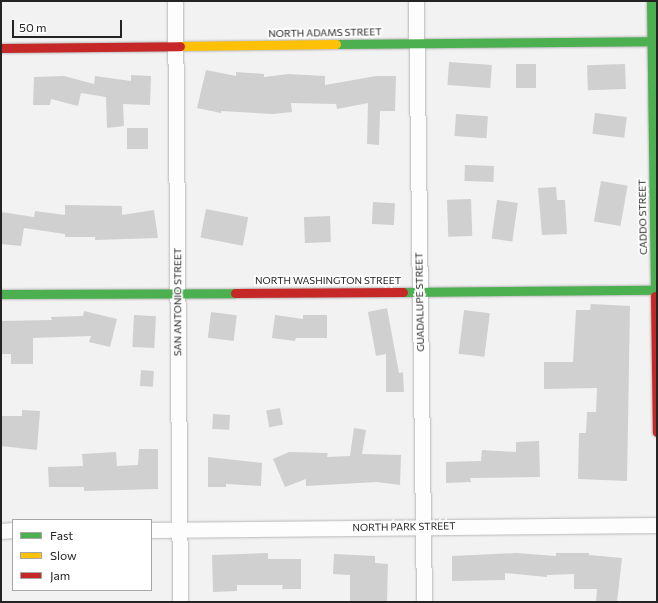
<!DOCTYPE html>
<style>
body{margin:0}
#map{position:relative;width:658px;height:603px;overflow:hidden;background:#f2f2f2;font-family:Commissioner,sans-serif}
div>[style]{position:absolute}
[style*='--x']{left:calc(var(--x)*1px);top:calc(var(--y)*1px);width:calc(var(--w)*1px);rotate:calc(var(--a)*1deg)}
.building>*{inset:0;background:#d0d0d0;transform-origin:0 0}
.roads{filter:drop-shadow(0 0 1px #b7b7b7) drop-shadow(0 0 1px #b7b7b7)}
.street>*{height:15px;margin:-7.5px;padding:0 7.5px;transform-origin:7.5px;border-radius:7.5px;background:#fdfdfd}
.fast>*{height:9px;margin:-4.5px;padding:0 4.5px;transform-origin:4.5px;border-radius:4.5px;background:#4caf50}
.slow>*{height:9px;margin:-4.5px;padding:0 4.5px;transform-origin:4.5px;border-radius:4.5px;background:#ffc107}
.jam>*{height:9px;margin:-4.5px;padding:0 4.5px;transform-origin:4.5px;border-radius:4.5px;background:#c62828}
span{translate:-50% -50%;white-space:nowrap;text-align:center;line-height:1.15;-webkit-text-stroke:3.5px #fff;paint-order:stroke}
.street-label{font-size:10px;color:#242425}
.frame{position:absolute;inset:0;border:2px solid #242425;pointer-events:none}
.legend{position:absolute;left:12px;top:519px;width:140px;height:72px;box-sizing:border-box;background:#fff;border:1px solid #a7a7a8;margin:0;padding:5px 7px;list-style:none;font-size:12px;color:#242425}
.legend li{display:flex;align-items:center;gap:8px;height:20px}
.legend b{width:20px;border:1px solid #a7a7a8}
.scale{position:absolute;left:12px;top:20px;width:110px;height:18px;box-sizing:border-box;border:2px solid #242425;border-top:0;padding-left:5px;font-size:12px;line-height:14px;white-space:nowrap;color:#242425;-webkit-text-stroke:3px #fff;paint-order:stroke}
</style>
<div id="map">
<div class="building">
<div style="left:449px;top:62px;width:43px;height:23px;rotate:4deg"></div>
<div style="left:516px;top:64px;width:20px;height:24px"></div>
<div style="left:625px;top:64px;width:25px;height:38px;rotate:88deg"></div>
<div style="clip-path:polygon(206px 70px,236px 76px,236px 72px,264px 74px,264px 77px,288px 74px,325px 76px,325px 85px,376px 76px,396px 76px,395px 111px,380px 111px,379px 145px,367px 144px,368px 103px,337px 109px,336px 104px,291px 103px,292px 112px,273px 114px,221px 111px,221px 113px,197px 108px)"></div>
<div style="clip-path:polygon(131px 75px,151px 76px,150px 105px,123px 104px,124px 126px,107px 128px,106px 97px,81px 93px,78px 106px,51px 99px,50px 105px,33px 105px,34px 77px,64px 76px,94px 84px,95px 76px,131px 81px)"></div>
<div style="left:595px;top:113px;width:32px;height:21px;rotate:7deg"></div>
<div style="left:456px;top:114px;width:32px;height:22px;rotate:4deg"></div>
<div style="left:148px;top:128px;width:21px;height:21px;rotate:90deg"></div>
<div style="left:465px;top:165px;width:29px;height:16px;rotate:2deg"></div>
<div style="left:601px;top:181px;width:27px;height:41px;rotate:10deg"></div>
<div style="clip-path:polygon(556px 187px,557px 200px,565px 200px,567px 234px,542px 235px,538px 188px)"></div>
<div style="left:471px;top:199px;width:37px;height:24px;rotate:88deg"></div>
<div style="left:497px;top:200px;width:21px;height:39px;rotate:8deg"></div>
<div style="left:373px;top:202px;width:22px;height:22px;rotate:3deg"></div>
<div style="clip-path:polygon(65px 205px,122px 206px,122px 215px,154px 210px,158px 238px,95px 240px,95px 237px,65px 237px,65px 234px,24px 228px,21px 246px,1px 244px,1px 212px,34px 217px,35px 211px,65px 215px)"></div>
<div style="left:206px;top:209px;width:43px;height:29px;rotate:11deg"></div>
<div style="left:330px;top:216px;width:26px;height:26px;rotate:88deg"></div>
<div style="clip-path:polygon(591px 304px,630px 306px,627px 481px,578px 479px,579px 433px,586px 433px,587px 412px,596px 412px,597px 388px,544px 389px,544px 362px,573px 362px,576px 310px,590px 310px)"></div>
<div style="clip-path:polygon(387px 308px,399px 373px,403px 372px,404px 392px,386px 392px,386px 354px,376px 356px,368px 312px)"></div>
<div style="left:464px;top:310px;width:26px;height:44px;rotate:7deg"></div>
<div style="clip-path:polygon(84px 311px,117px 319px,110px 347px,89px 342px,91px 336px,33px 338px,33px 364px,11px 364px,11px 354px,1px 354px,1px 321px,52px 320px,51px 317px,83px 316px)"></div>
<div style="left:211px;top:312px;width:26px;height:26px;rotate:7deg"></div>
<div style="left:134px;top:315px;width:22px;height:32px;rotate:3deg"></div>
<div style="clip-path:polygon(275px 315px,303px 319px,303px 315px,327px 315px,327px 338px,296px 338px,295px 341px,272px 338px)"></div>
<div style="left:141px;top:370px;width:13px;height:16px;rotate:4deg"></div>
<div style="left:280px;top:408px;width:17px;height:14px;rotate:80deg"></div>
<div style="clip-path:polygon(22px 410px,40px 411px,37px 450px,1px 446px,1px 416px,22px 416px)"></div>
<div style="left:213px;top:414px;width:17px;height:15px;rotate:3deg"></div>
<div style="clip-path:polygon(354px 428px,366px 430px,362px 454px,401px 455px,400px 485px,377px 482px,306px 486px,306px 479px,285px 487px,273px 459px,289px 452px,328px 453px,327px 457px,350px 456px)"></div>
<div style="clip-path:polygon(539px 441px,540px 477px,470px 478px,471px 482px,446px 483px,446px 462px,481px 461px,482px 450px,516px 452px,516px 442px)"></div>
<div style="clip-path:polygon(139px 449px,158px 449px,158px 489px,84px 491px,84px 487px,49px 487px,48px 467px,83px 466px,82px 454px,116px 452px,117px 466px,138px 465px)"></div>
<div style="clip-path:polygon(208px 457px,262px 463px,261px 486px,226px 484px,226px 487px,208px 487px)"></div>
<div style="clip-path:polygon(268px 553px,268px 559px,301px 559px,301px 589px,282px 589px,283px 585px,237px 585px,237px 591px,213px 592px,212px 555px)"></div>
<div style="clip-path:polygon(516px 553px,556px 556px,556px 553px,589px 553px,589px 555px,622px 558px,617px 602px,596px 602px,597px 589px,574px 589px,574px 574px,547px 575px,547px 577px,505px 573px,505px 580px,452px 581px,452px 556px)"></div>
<div style="clip-path:polygon(334px 554px,375px 556px,375px 563px,388px 564px,387px 602px,350px 602px,350px 575px,333px 574px)"></div>
</div>
<div class="roads">
<div class="street">
<div style="--x:175;--y:1;--w:601;--a:89.52"></div>
<div style="--x:416;--y:1;--w:601;--a:89.24"></div>
<div style="--x:151;--y:530;--w:506;--a:-0.57"></div>
<div style="--x:1;--y:531;--w:12;--a:-5"></div>
</div>
<div class="fast">
<div style="--x:651;--y:1;--w:295;--a:89.2"></div>
<div style="--x:336;--y:44;--w:314;--a:-0.5"></div>
<div style="--x:403;--y:292;--w:252;--a:-0.5"></div>
<div style="--x:1;--y:294;--w:234;--a:-0.2"></div>
</div>
<div class="slow">
<div style="--x:180;--y:46;--w:156;--a:-0.7"></div>
</div>
<div class="jam">
<div style="--x:1;--y:48;--w:179;--a:-0.6"></div>
<div style="--x:235;--y:293;--w:168;--a:-0.3"></div>
<div style="--x:655;--y:296;--w:136;--a:89.2"></div>
</div>
</div>
<div class="street-label">
<span style="left:325px;top:33px;rotate:-1deg">NORTH ADAMS STREET</span>
<span style="left:643px;top:217px;rotate:-91deg">CADDO STREET</span>
<span style="left:328px;top:281px">NORTH WASHINGTON STREET</span>
<span style="left:178px;top:302px;rotate:-90deg">SAN ANTONIO STREET</span>
<span style="left:420px;top:302px;rotate:-91deg">GUADALUPE STREET</span>
<span style="left:404px;top:527px;rotate:-1deg">NORTH PARK STREET</span>
</div>
<div class="frame"></div>
<ul class="legend">
<li><b style="height:5px;background:#4caf50"></b>Fast</li>
<li><b style="height:5px;background:#ffc107"></b>Slow</li>
<li><b style="height:5px;background:#c62828"></b>Jam</li>
</ul>
<div class="scale">50 m</div>
</div>
